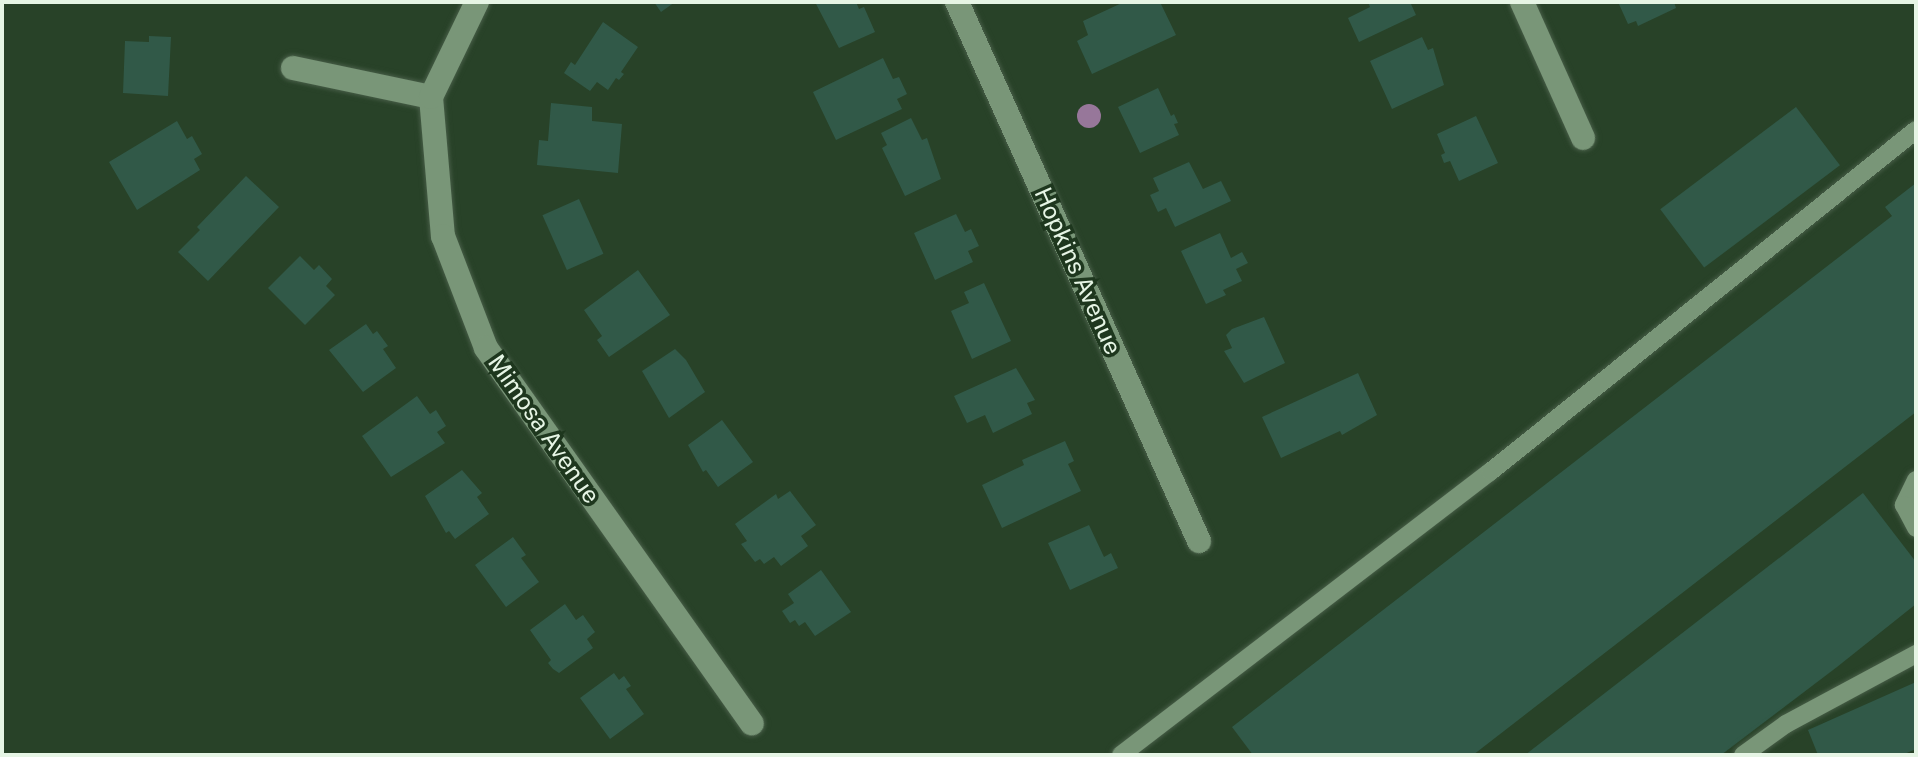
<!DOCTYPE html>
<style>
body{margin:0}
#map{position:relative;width:1918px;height:757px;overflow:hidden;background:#284228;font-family:"Public Sans",sans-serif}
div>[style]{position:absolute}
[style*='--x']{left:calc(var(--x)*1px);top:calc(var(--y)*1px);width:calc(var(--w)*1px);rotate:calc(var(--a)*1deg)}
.building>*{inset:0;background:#315948;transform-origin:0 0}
.roads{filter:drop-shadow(0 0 2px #475d47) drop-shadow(0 0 2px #475d47)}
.service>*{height:18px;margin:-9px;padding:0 9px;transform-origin:9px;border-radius:9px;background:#799678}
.minor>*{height:24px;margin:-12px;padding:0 12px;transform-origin:12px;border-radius:12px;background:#799678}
.trees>*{width:24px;height:24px;margin:-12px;border-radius:50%;background:#97779a}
span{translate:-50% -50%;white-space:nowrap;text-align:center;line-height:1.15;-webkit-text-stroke:7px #1e371e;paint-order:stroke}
.street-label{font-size:24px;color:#e6f5e5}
.frame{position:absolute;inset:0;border:4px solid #e6f5e5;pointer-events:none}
</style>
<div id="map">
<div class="building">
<div style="clip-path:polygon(654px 2px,675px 2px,661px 12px)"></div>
<div style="clip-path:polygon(815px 2px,856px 2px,859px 9px,864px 7px,875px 32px,839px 48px)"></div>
<div style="clip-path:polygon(1124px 2px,1160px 2px,1176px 35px,1092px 74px,1077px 41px,1088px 35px,1083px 21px)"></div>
<div style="clip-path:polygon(1368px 2px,1416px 2px,1411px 4px,1416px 15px,1359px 42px,1348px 18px,1370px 7px)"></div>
<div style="clip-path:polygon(1618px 2px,1674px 2px,1676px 8px,1638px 26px,1636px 21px,1628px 24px)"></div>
<div style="clip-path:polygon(603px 22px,638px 47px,621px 72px,624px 74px,619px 80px,616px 78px,608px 90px,597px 82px,590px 91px,564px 73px,571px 62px,575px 65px)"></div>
<div style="clip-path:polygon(149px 36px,171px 37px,168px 96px,123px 93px,125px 41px,149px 42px)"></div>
<div style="clip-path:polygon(1422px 37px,1428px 50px,1433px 48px,1444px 85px,1392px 109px,1370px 61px)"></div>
<div style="clip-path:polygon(883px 58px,893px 79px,899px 77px,907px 94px,897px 99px,902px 109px,836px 140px,813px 92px)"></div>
<div style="clip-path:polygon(1158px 88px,1171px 116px,1174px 114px,1178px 123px,1174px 124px,1179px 135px,1140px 153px,1118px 107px)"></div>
<div style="clip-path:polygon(551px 103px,592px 107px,592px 121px,622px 124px,618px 173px,537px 165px,539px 140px,548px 141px)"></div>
<div style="left:1796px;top:107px;width:73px;height:170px;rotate:53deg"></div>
<div style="clip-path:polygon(1476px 116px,1498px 163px,1459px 181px,1450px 161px,1444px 163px,1441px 155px,1445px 153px,1437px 134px)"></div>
<div style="clip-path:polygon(911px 118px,922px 140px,927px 138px,941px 179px,905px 196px,882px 148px,887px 145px,881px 133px)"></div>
<div style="clip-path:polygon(177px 121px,187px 139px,192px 136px,202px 154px,194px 159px,200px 170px,137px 210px,109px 162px)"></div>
<div style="clip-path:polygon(1189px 162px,1203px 189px,1221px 181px,1231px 201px,1175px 227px,1166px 208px,1158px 212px,1150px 195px,1159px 191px,1153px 178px)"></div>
<div style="clip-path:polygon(246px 176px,279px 207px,208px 281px,178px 252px,200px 230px,197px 227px)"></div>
<div style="clip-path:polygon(1916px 183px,1916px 412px,1473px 755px,1253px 755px,1232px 727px,1892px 216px,1885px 207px)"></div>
<div style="left:579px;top:199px;width:60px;height:40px;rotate:66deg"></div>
<div style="clip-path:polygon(956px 214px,965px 232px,971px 229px,979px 246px,968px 251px,973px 262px,935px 280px,914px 233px)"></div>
<div style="clip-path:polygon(1220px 233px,1231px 258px,1242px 252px,1248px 263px,1236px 269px,1242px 281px,1223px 290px,1226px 295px,1206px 304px,1181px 251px)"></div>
<div style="clip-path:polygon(300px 256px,314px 270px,319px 265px,332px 279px,326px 286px,335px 295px,305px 325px,268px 288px)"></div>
<div style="clip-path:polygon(638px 270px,670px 315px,609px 357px,597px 340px,602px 336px,584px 310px)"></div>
<div style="clip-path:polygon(984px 283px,1011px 341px,972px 359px,951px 311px,969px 303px,964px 292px)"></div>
<div style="clip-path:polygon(1264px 317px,1285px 363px,1244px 383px,1224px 351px,1232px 348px,1226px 335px,1232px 329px)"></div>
<div style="clip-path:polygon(366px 324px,373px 334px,377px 331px,388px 346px,383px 349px,396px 368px,363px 392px,329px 350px)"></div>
<div style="clip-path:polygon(675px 349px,686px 360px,705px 392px,669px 418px,642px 371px)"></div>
<div style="clip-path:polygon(1016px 368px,1035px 400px,1027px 403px,1032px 414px,993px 433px,985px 415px,967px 423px,954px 396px)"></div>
<div style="clip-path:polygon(1358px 373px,1377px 415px,1342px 435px,1340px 431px,1281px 458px,1262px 417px)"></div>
<div style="clip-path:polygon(417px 396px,430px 414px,436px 410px,446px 426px,437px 432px,445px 443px,391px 477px,362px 436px)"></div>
<div style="clip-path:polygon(722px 420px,753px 462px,718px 487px,706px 470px,703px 472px,688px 445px)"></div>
<div style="clip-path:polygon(1065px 441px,1074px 461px,1068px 464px,1081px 491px,1002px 528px,982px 485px,1024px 465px,1022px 460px)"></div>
<div style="clip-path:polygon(462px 470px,482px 493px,477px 497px,489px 514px,455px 539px,449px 531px,446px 533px,425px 496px)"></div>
<div style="clip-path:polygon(790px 491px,816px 525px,801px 536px,808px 546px,781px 566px,774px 557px,764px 564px,760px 559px,755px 562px,741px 544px,747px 541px,735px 524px,776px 494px,778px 499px)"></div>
<div style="clip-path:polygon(1863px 493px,1916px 562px,1916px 604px,1837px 667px,1721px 755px,1525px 755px)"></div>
<div style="clip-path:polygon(1089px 525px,1104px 557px,1111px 553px,1118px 568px,1070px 590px,1048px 543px)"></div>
<div style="clip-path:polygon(513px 537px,526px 555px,521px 558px,539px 582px,506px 607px,475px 565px)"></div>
<div style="clip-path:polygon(821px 570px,851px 612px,815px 636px,805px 622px,799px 626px,795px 620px,790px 623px,782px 611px,794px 603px,788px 594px)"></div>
<div style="clip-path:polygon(565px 604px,576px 620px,583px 615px,595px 632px,587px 639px,593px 648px,559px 673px,553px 669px,548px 663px,551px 660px,530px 630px)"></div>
<div style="clip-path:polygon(614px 673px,619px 680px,624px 676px,631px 686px,626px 689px,644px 714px,610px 739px,580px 698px)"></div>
<div style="clip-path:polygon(1916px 682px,1916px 749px,1902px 755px,1818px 755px,1808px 730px)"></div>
</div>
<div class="roads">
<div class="service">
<div style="--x:1916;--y:480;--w:28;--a:116"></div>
<div style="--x:1904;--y:505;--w:26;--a:62"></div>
<div style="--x:1121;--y:755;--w:465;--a:-37.5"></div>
<div style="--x:1490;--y:472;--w:546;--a:-38.76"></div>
<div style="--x:1743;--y:755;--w:53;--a:-35.8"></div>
<div style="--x:1786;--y:724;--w:148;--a:-28.3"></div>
</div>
<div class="minor">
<div style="--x:957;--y:2;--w:591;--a:65.82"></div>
<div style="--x:1522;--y:2;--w:149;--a:65.8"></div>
<div style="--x:293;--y:68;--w:141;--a:11.9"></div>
<div style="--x:431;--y:97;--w:140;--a:85.1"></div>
<div style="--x:443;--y:236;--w:120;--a:69"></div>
<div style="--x:486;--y:348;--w:460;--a:54.7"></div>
<div style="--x:431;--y:97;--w:106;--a:-64.2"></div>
</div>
</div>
<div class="trees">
<div style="left:1089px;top:116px"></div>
</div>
<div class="street-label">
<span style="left:1078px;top:271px;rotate:66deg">Hopkins Avenue</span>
<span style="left:544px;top:429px;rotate:55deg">Mimosa Avenue</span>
</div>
<div class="frame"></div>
</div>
